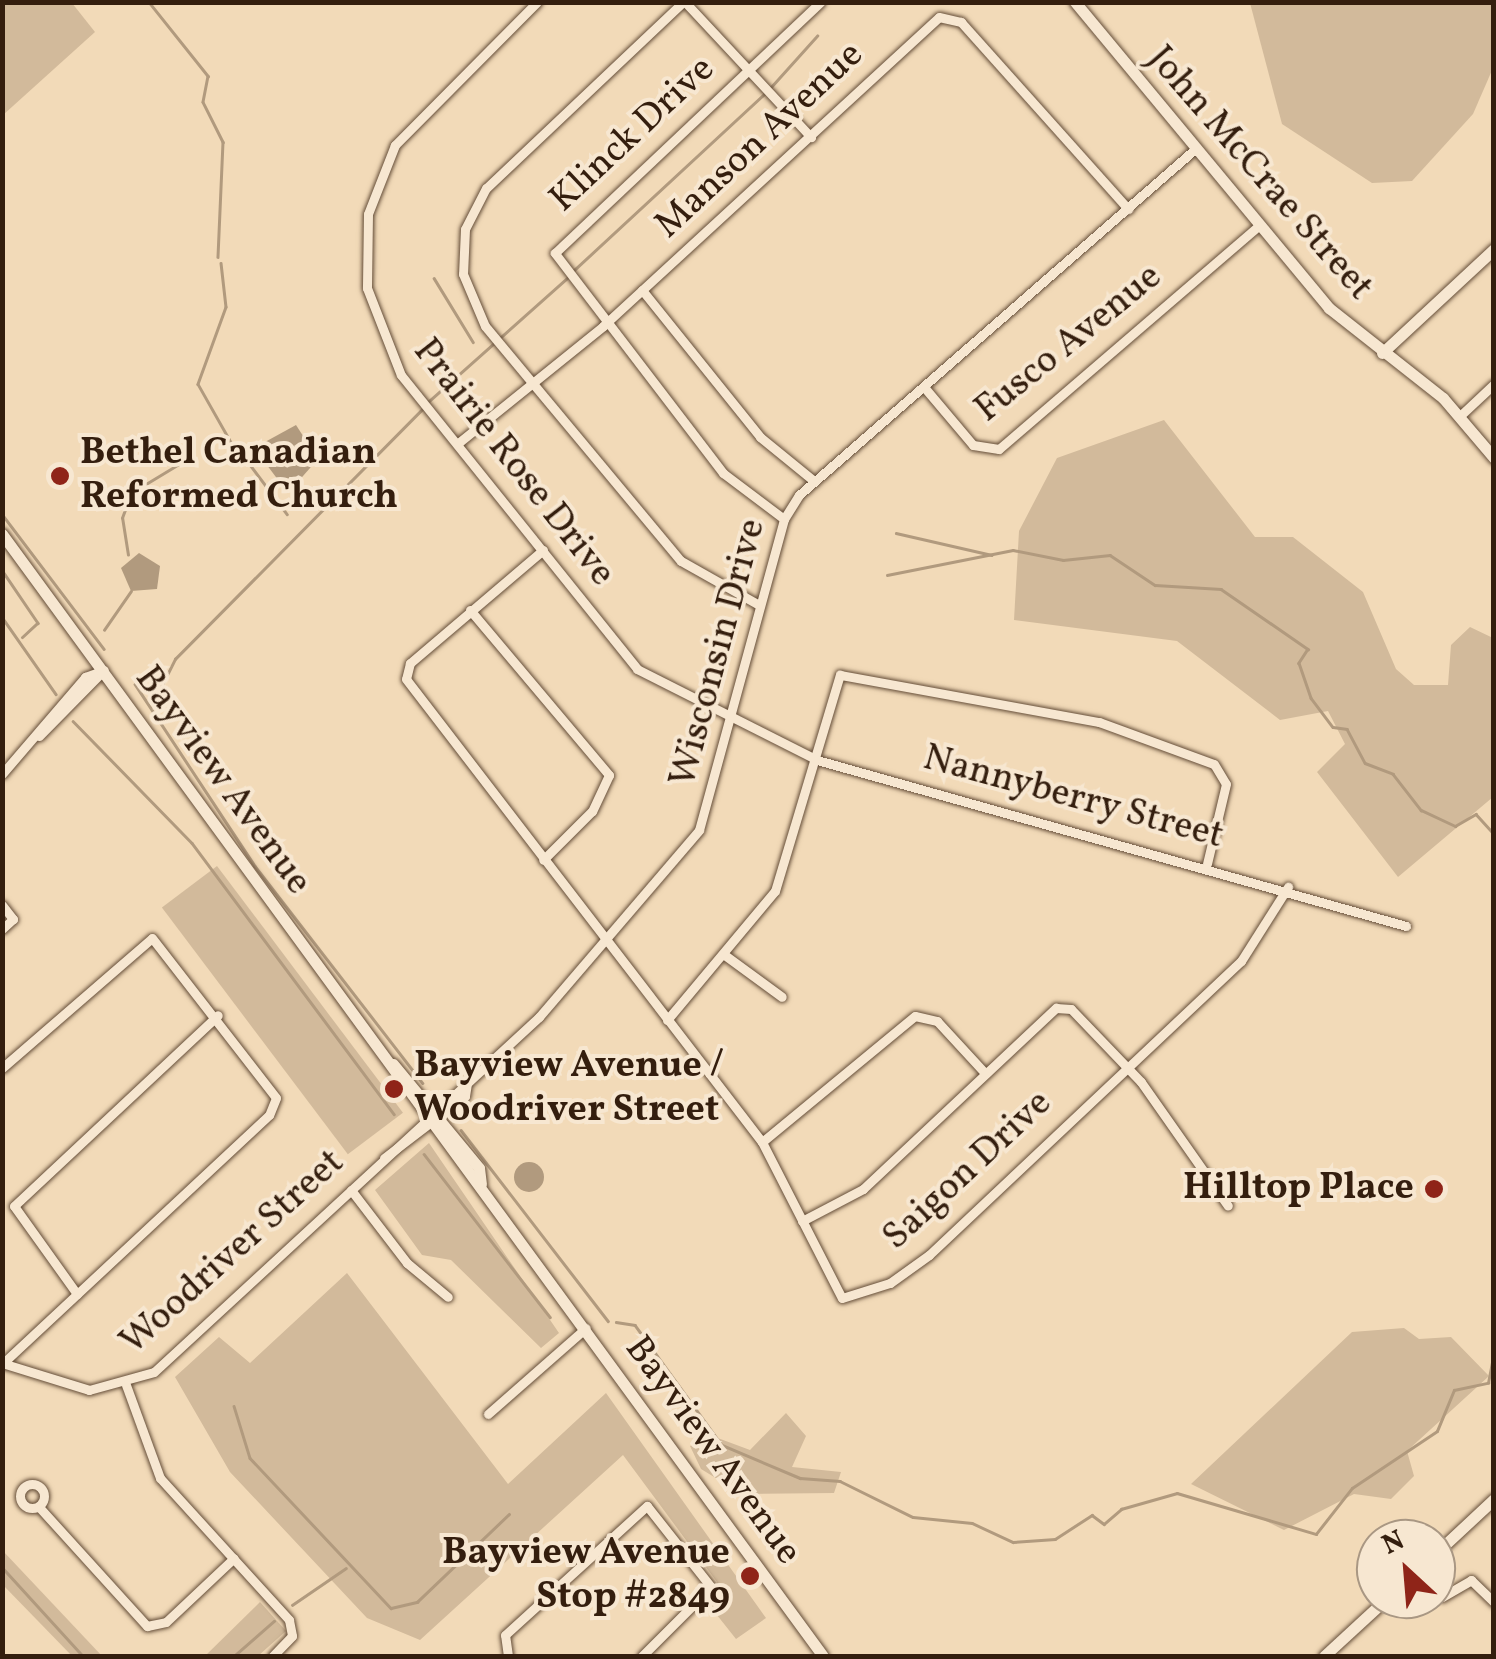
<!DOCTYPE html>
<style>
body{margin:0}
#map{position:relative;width:1496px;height:1659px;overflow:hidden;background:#f2dab8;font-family:Vollkorn,serif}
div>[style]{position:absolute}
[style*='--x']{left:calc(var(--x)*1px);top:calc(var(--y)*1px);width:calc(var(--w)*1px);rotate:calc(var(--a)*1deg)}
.green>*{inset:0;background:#d2ba9b;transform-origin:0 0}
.water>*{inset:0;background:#b19a7e}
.round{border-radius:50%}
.stream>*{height:2.5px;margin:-1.25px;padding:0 1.25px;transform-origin:1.25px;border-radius:1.25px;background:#b19a7e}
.roads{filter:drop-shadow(0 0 2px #644d38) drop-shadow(0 0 2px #644d38)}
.street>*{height:9px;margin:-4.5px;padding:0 4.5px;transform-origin:4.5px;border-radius:4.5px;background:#f7e7d1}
.street>.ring{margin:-4.5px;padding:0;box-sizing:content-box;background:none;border:9px solid #f7e7d1;border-radius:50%}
.secondary>*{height:11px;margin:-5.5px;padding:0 5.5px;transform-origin:5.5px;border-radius:5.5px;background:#f7e7d1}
.dots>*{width:28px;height:28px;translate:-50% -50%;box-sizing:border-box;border:5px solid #f7e7d1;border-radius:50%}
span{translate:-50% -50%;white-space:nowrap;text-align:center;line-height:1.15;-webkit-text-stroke:8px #f7e7d1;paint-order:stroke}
.street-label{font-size:38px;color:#341e0e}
.poi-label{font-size:38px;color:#341e0e;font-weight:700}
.left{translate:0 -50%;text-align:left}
.right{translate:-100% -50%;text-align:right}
.frame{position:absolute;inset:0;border:5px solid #341e0e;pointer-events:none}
.north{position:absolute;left:1356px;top:1519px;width:100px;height:100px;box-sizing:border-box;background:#f7e7d1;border:2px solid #a99783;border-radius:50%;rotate:334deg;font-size:28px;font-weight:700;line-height:40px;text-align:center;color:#341e0e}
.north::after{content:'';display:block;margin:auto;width:35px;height:45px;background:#8f2418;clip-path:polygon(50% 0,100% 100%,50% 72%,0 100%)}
</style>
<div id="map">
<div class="green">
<div style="clip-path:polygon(3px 2px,72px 3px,95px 32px,3px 115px)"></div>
<div style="clip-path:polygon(1250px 3px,1491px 3px,1493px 68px,1473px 114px,1412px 181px,1372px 183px,1282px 124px)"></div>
<div style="clip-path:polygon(1164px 420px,1255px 537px,1293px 537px,1363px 592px,1396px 669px,1414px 685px,1448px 685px,1451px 645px,1470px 627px,1493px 638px,1493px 797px,1398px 877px,1317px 772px,1345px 744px,1328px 711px,1280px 720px,1177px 641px,1014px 620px,1019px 531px,1057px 458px)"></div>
<div style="left:217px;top:866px;width:309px;height:69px;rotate:53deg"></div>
<div style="clip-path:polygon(429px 1143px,559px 1333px,541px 1348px,451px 1260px,422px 1255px,375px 1190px)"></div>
<div style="clip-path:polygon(347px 1273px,508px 1484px,606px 1393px,766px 1618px,736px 1639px,709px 1605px,717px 1582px,623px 1455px,420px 1640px,367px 1618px,230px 1472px,175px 1377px,219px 1337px,250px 1363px)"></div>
<div style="clip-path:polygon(1404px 1328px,1419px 1339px,1451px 1337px,1489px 1376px,1407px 1451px,1414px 1476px,1391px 1499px,1354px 1494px,1284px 1530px,1191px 1484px,1352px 1332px)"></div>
<div style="clip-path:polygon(786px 1413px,806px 1436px,792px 1467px,841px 1472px,834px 1493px,742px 1494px,701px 1469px,690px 1446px,715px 1437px,750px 1450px)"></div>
<div style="clip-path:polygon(3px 1551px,102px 1656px,72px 1656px,3px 1585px)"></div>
<div style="clip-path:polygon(260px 1602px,286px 1631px,258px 1656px,205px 1656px)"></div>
</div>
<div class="water">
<div style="clip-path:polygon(296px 425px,318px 459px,288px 493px,254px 448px)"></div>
<div style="clip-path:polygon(139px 553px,160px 566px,157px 589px,131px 591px,121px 568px)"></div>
<div class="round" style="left:514px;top:1162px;width:30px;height:30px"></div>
</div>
<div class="stream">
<div style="--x:149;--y:2;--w:95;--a:51.4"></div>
<div style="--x:208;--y:76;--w:26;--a:101"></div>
<div style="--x:203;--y:102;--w:45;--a:63.4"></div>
<div style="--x:223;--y:142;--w:115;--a:92.5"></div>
<div style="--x:771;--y:87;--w:69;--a:-48"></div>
<div style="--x:221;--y:263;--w:44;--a:83.5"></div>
<div style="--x:226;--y:307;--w:82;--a:110"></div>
<div style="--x:198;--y:384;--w:79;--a:60.5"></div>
<div style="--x:572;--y:272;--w:263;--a:-42.8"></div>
<div style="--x:434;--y:278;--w:75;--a:58.6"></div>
<div style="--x:428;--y:402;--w:186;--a:-41.7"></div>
<div style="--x:251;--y:466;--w:60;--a:53.1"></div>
<div style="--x:2;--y:514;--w:169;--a:52.9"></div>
<div style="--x:896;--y:533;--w:98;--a:12.9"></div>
<div style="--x:128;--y:555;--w:37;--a:-99"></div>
<div style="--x:122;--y:518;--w:27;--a:-70"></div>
<div style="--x:131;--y:493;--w:68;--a:-31.1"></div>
<div style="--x:2;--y:570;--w:64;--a:55.8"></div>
<div style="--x:38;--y:623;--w:21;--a:137"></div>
<div style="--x:887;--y:575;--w:128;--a:-11.2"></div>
<div style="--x:1013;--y:550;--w:51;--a:11.3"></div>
<div style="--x:1063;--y:560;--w:47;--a:-6.1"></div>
<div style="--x:1110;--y:555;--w:54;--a:33.7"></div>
<div style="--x:1155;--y:585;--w:66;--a:3.5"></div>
<div style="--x:1221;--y:589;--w:106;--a:34.6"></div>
<div style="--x:1308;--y:649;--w:17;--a:123"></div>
<div style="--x:1299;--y:663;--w:37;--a:71"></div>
<div style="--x:1311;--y:698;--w:36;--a:53"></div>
<div style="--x:1333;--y:727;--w:14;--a:8"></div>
<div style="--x:1347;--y:729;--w:38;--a:62"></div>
<div style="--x:1365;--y:763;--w:30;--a:21"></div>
<div style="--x:1393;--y:774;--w:46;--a:52.1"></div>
<div style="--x:1421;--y:810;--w:38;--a:25"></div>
<div style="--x:1455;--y:826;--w:24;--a:-30"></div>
<div style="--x:1476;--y:814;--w:27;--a:48"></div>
<div style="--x:2;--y:617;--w:94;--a:55"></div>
<div style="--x:104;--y:630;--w:47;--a:-55.3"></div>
<div style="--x:135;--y:684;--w:218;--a:56.6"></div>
<div style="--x:255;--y:866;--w:274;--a:52.3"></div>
<div style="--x:154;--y:701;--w:47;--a:-63.4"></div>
<div style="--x:175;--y:659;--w:353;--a:-45.3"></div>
<div style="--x:73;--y:721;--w:170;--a:45.7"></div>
<div style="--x:192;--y:843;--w:338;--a:53.3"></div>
<div style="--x:461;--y:1130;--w:241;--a:52.4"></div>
<div style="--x:424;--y:1154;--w:206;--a:52.3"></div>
<div style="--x:616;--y:1322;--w:19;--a:9"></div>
<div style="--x:635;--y:1325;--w:148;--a:54.1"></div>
<div style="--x:722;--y:1445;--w:85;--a:22.9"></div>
<div style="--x:800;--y:1478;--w:40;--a:4.3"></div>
<div style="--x:840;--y:1481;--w:81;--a:26.3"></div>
<div style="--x:913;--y:1517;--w:59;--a:5.8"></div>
<div style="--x:972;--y:1523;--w:45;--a:24.9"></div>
<div style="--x:1013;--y:1542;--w:42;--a:-4.1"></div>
<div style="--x:1055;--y:1539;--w:44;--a:-33"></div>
<div style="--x:1092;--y:1515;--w:15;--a:37"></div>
<div style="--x:1104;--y:1524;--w:23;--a:-41"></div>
<div style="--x:1121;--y:1509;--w:58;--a:-15.9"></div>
<div style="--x:1177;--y:1493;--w:145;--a:16.4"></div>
<div style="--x:1316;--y:1534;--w:58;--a:-52"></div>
<div style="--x:1352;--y:1488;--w:102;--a:-33.8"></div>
<div style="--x:1437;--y:1431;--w:44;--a:-67.5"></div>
<div style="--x:1454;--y:1390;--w:35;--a:-12"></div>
<div style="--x:1488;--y:1383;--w:32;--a:-79"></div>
<div style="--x:234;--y:1406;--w:54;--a:72.9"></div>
<div style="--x:250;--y:1458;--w:206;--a:46.8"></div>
<div style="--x:391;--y:1608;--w:27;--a:-13"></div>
<div style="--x:417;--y:1602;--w:127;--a:-43.7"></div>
<div style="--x:687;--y:1429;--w:20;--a:-3"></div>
<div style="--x:2;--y:1567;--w:120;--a:47.7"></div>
<div style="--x:292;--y:1605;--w:65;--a:-34.4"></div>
<div style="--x:234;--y:1656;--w:53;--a:-41.2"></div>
</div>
<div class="roads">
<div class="street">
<div style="--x:537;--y:2;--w:202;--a:134.8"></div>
<div style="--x:395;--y:145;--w:74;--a:111.4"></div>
<div style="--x:368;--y:214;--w:74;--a:90.8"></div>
<div style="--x:367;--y:288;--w:93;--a:68.7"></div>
<div style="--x:401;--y:375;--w:377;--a:51.2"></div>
<div style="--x:637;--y:669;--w:202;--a:26.8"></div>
<div style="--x:817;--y:760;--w:612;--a:15.74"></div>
<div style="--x:683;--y:2;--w:271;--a:136.6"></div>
<div style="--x:486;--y:188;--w:46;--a:117.1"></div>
<div style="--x:465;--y:229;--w:45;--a:92.5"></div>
<div style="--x:463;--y:274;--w:56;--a:67.1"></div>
<div style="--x:485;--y:326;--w:306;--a:50.2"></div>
<div style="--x:681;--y:561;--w:90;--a:29.4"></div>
<div style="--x:685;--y:2;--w:185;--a:47"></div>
<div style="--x:642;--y:290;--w:189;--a:51.2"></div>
<div style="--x:760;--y:437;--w:68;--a:39.1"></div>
<div style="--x:924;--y:387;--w:76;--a:49.8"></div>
<div style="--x:973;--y:445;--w:26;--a:9"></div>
<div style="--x:999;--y:449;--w:342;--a:-40.7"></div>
<div style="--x:1461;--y:415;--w:45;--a:-43.2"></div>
<div style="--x:457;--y:444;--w:188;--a:-38.9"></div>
<div style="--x:603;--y:326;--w:456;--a:-42.6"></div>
<div style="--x:939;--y:17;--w:23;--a:13"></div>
<div style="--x:961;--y:22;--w:251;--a:48.2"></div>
<div style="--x:784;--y:519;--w:76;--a:-143"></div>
<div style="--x:723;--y:473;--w:277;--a:-127.4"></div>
<div style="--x:555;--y:253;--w:365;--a:-43.4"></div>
<div style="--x:543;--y:550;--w:175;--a:139.6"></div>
<div style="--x:410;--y:663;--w:16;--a:104"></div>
<div style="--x:406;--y:679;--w:584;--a:52.44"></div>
<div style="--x:762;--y:1142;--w:175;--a:62.9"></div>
<div style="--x:842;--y:1298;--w:50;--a:-17.4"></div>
<div style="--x:890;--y:1283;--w:48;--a:-35.7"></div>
<div style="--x:929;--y:1255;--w:429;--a:-43.3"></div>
<div style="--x:1241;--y:961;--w:88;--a:-57.6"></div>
<div style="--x:470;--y:610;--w:216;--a:49.9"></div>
<div style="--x:609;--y:775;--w:40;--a:115"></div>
<div style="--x:592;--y:811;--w:69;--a:135"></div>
<div style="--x:39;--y:736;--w:88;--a:-45.5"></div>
<div style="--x:2;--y:774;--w:128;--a:-49.4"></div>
<div style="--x:85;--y:677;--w:20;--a:-20"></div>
<div style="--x:2;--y:905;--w:18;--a:52"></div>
<div style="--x:13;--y:919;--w:15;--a:138"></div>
<div style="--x:726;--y:956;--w:69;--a:36.2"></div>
<div style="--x:667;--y:1020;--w:168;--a:-50.1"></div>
<div style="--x:775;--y:891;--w:226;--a:-73.3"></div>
<div style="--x:840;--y:675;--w:263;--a:10.3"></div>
<div style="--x:1099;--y:722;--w:122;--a:20.1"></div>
<div style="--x:1214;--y:764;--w:23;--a:59"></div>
<div style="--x:1226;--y:784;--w:82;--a:103.4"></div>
<div style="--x:2;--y:1068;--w:198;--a:-40.9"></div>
<div style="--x:152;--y:938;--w:202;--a:52.2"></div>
<div style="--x:276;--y:1098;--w:18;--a:112"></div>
<div style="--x:269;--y:1115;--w:365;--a:137"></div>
<div style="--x:762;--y:1142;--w:198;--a:-39.5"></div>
<div style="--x:915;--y:1016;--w:23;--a:13"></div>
<div style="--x:937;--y:1021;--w:71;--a:47.3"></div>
<div style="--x:384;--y:1158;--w:102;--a:-37.4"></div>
<div style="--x:465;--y:1096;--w:12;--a:-81"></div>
<div style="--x:351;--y:1190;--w:92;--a:52.5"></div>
<div style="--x:407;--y:1263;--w:53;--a:39.7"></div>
<div style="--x:802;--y:1221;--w:69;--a:-27.7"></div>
<div style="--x:863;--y:1189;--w:265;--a:-43.2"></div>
<div style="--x:1056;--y:1008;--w:15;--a:4"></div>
<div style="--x:1071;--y:1009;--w:101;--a:46.2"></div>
<div style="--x:1141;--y:1082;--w:151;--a:54.9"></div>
<div style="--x:77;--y:1294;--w:108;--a:-125.6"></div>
<div style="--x:14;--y:1206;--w:279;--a:-43.1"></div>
<div style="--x:2;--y:1363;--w:91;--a:17.2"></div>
<div style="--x:89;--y:1390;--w:67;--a:-15.5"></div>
<div style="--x:154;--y:1372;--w:524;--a:-42.68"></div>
<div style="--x:539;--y:1017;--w:246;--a:-49.4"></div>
<div style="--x:699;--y:830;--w:322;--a:-74.7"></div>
<div style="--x:784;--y:519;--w:28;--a:-58"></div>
<div style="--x:799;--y:495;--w:526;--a:-41.14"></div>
<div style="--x:126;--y:1385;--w:99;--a:69.9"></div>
<div style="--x:160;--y:1478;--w:192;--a:47.7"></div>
<div style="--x:289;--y:1620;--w:16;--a:79"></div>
<div style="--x:292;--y:1636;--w:28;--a:134"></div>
<div style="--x:488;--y:1414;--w:130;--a:-41.3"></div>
<div class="ring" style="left:20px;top:1484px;width:15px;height:15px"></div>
<div style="--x:39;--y:1507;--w:161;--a:47.8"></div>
<div style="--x:147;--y:1626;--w:19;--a:-12"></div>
<div style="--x:166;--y:1622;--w:93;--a:-43.3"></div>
<div style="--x:1442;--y:1597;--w:34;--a:-30"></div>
<div style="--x:1471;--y:1580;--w:32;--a:44"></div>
<div style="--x:508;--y:1656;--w:21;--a:-98"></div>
<div style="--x:505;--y:1635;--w:192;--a:-42.3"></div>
<div style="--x:647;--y:1506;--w:103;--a:51.7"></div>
<div style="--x:711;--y:1587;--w:98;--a:135"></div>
</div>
<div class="secondary">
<div style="--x:1075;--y:2;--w:398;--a:50.3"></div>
<div style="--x:1329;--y:308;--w:145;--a:38.3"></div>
<div style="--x:1443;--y:398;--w:79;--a:49.6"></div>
<div style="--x:1382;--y:353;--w:153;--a:-42.9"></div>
<div style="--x:2;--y:534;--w:1390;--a:53.81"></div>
<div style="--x:393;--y:1064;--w:135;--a:50.4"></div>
<div style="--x:479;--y:1168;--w:16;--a:83"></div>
<div style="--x:1436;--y:1553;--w:79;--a:-43"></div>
<div style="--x:1324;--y:1656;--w:84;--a:-42.6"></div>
</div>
</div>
<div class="dots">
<div style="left:60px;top:476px;background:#8f2418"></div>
<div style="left:394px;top:1089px;background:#8f2418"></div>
<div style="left:1434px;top:1189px;background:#8f2418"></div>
<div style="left:750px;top:1576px;background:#8f2418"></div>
</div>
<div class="street-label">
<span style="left:633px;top:135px;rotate:-43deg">Klinck Drive</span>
<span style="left:760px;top:141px;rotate:-43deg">Manson Avenue</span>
<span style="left:1259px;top:174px;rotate:49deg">John McCrae Street</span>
<span style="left:1069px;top:344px;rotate:-39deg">Fusco Avenue</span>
<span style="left:513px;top:463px;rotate:52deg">Prairie Rose Drive</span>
<span style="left:719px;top:653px;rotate:-75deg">Wisconsin Drive</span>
<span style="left:222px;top:781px;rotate:54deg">Bayview Avenue</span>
<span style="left:1073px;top:798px;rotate:15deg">Nannyberry Street</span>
<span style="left:968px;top:1171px;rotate:-43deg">Saigon Drive</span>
<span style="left:233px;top:1253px;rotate:-42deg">Woodriver Street</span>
<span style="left:712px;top:1451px;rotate:54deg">Bayview Avenue</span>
</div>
<div class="poi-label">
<span class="left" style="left:80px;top:476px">Bethel Canadian<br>Reformed Church</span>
<span class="left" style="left:414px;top:1089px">Bayview Avenue /<br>Woodriver Street</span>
<span class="right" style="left:1414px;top:1189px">Hilltop Place</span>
<span class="right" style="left:730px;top:1576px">Bayview Avenue<br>Stop #2849</span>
</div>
<div class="frame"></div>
<div class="north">N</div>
</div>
